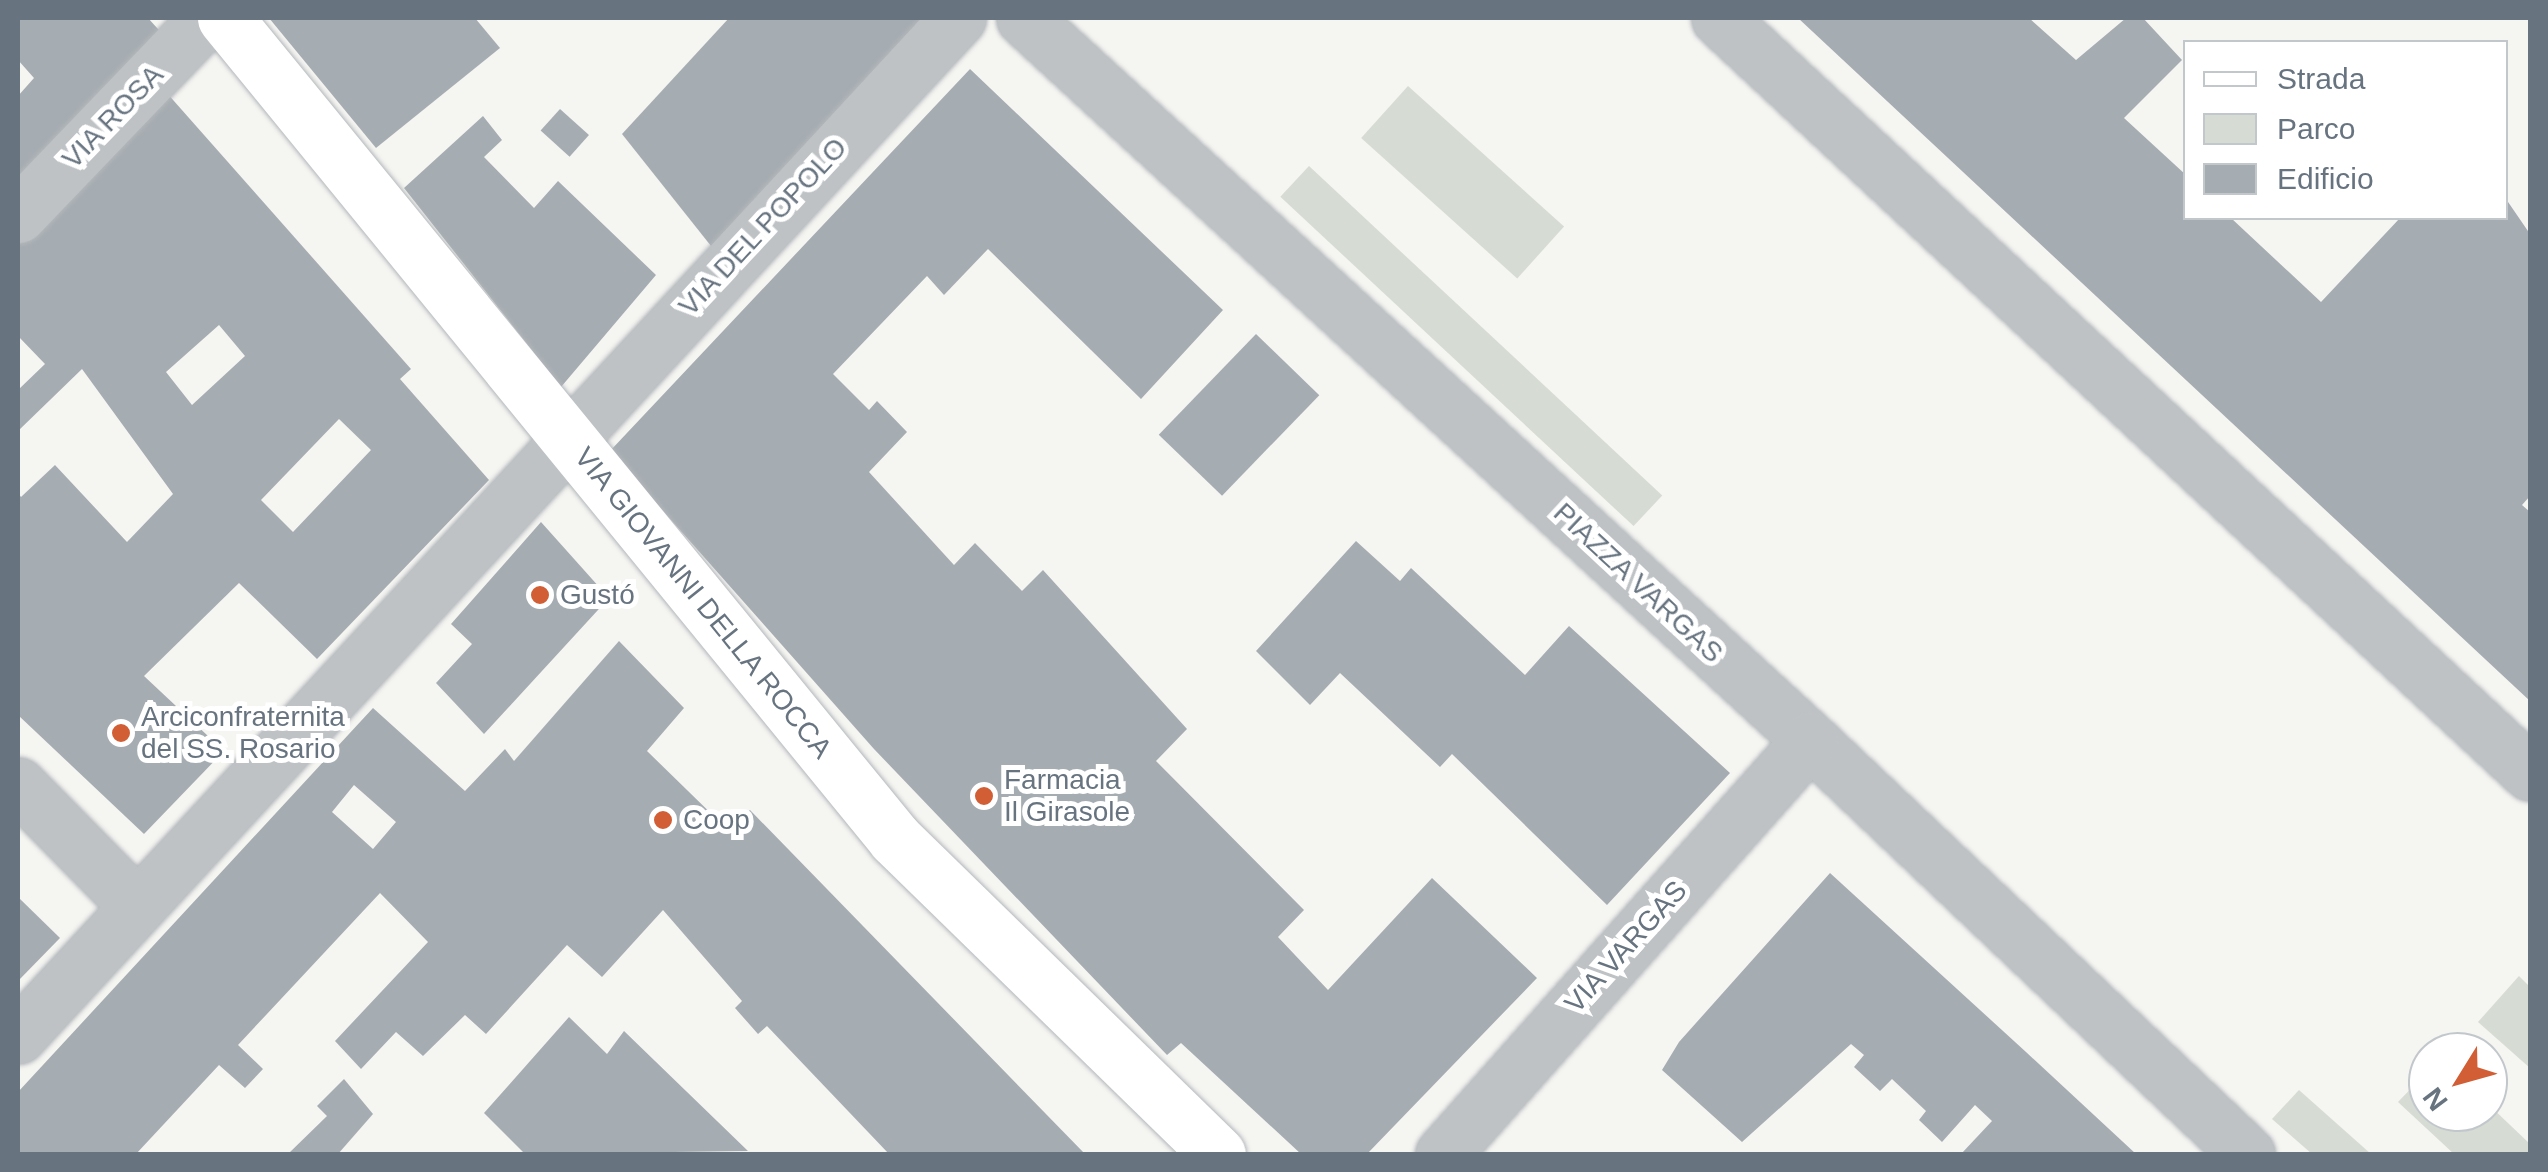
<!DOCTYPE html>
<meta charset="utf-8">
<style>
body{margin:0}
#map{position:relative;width:2548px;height:1172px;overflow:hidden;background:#f5f5f2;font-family:Arial,sans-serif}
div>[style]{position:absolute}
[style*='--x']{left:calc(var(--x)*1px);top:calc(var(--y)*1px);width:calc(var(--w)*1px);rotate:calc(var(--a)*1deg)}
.green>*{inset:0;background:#d6dbd3;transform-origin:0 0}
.building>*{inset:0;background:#a6adb2;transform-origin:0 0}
.roads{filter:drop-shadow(0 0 2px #b3b7bb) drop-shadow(0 0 2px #b3b7bb)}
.street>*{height:55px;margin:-27.5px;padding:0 27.5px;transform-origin:27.5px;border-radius:27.5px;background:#bec2c5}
.secondary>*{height:55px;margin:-27.5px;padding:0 27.5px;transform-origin:27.5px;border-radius:27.5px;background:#fff}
.dots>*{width:28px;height:28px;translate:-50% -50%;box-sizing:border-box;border:5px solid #fff;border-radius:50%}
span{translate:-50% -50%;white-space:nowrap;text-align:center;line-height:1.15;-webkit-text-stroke:10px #fff;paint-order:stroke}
.street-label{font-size:28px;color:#677480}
.poi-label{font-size:28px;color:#677480}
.left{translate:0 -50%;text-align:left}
.frame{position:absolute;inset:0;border:20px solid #677480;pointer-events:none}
.legend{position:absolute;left:2183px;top:40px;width:325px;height:180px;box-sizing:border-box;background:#fff;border:2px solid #c2c7cc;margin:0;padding:12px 18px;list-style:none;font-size:30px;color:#677480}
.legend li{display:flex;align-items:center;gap:20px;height:50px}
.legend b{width:50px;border:2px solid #c2c7cc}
.north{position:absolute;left:2408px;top:1032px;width:100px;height:100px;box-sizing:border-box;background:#fff;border:2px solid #c2c7cc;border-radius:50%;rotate:233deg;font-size:28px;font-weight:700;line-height:40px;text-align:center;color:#677480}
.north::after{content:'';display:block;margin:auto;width:35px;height:45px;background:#d15e35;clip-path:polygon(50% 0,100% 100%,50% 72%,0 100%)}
</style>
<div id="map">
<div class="green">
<div style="left:1408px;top:86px;width:210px;height:70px;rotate:42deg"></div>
<div style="left:1309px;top:166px;width:483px;height:42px;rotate:43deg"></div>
<div style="clip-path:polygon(2519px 976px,2530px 987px,2530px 1068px,2478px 1022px)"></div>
<div style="clip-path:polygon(2428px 1071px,2428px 1112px,2488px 1112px,2488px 1104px,2530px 1144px,2530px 1154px,2454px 1154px,2398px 1102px)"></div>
<div style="clip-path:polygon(2299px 1090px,2371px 1154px,2312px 1154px,2272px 1119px)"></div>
</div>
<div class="building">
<div style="clip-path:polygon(18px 18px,148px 18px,167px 39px,18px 194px,18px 96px,34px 78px,18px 60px)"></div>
<div style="clip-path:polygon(269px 18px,475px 18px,500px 48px,376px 148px)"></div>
<div style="clip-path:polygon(729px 18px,922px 18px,711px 246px,622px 134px)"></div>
<div style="clip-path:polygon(1798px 18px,2029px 18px,2076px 60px,2126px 18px,2143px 18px,2182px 60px,2124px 118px,2186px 175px,2186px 218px,2231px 218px,2321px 302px,2400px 218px,2506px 218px,2506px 199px,2530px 234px,2530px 496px,2522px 505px,2530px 512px,2530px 701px)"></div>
<div style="clip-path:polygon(970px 69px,1223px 310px,1141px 399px,988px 249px,944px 295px,927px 276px,833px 374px,869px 410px,877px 401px,907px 432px,869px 472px,954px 565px,975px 543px,1022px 591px,1043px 570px,1187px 729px,1156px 761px,1304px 910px,1278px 937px,1328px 990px,1432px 878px,1537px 978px,1367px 1154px,1301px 1154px,1181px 1043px,1167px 1055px,874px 749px,610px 451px)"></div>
<div style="clip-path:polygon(evenodd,166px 92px,411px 369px,400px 379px,489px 480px,317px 659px,239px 583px,144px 676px,224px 751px,144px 834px,18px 715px,18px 493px,21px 497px,55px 465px,127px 542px,173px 494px,82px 369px,18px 431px,18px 390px,45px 364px,18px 336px,18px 243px,166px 92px,219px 325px,245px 356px,192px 405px,166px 372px,219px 325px,166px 92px,339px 419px,371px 450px,293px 532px,261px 500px,339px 419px)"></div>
<div style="left:560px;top:109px;width:39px;height:29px;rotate:42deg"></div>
<div style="clip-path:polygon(483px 116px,502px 140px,484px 157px,534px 208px,558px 181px,656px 275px,561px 387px,404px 188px)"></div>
<div style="left:1256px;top:334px;width:88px;height:140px;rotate:44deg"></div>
<div style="clip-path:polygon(541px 522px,609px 598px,484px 734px,436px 683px,472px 644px,451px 624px)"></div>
<div style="clip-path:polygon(1356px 541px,1400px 581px,1411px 568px,1525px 675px,1569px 626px,1730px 773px,1607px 905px,1452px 754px,1440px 767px,1340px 673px,1310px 705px,1256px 651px)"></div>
<div style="clip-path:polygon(evenodd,619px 641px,684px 708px,647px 751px,728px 830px,750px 810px,1085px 1154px,889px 1154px,767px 1026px,758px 1034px,735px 1008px,742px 1001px,663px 910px,602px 977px,567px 945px,486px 1034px,465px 1015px,423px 1056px,396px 1032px,361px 1069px,335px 1041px,428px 942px,380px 893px,238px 1045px,263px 1069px,245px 1088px,219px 1065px,136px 1154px,18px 1154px,18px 1092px,373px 708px,465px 791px,505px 749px,514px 761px,619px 641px,354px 785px,396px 822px,373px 849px,332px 812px,354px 785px)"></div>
<div style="clip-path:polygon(1830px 873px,2026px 1052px,2136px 1154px,1961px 1154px,1992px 1121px,1975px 1105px,1942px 1142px,1919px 1120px,1926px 1111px,1892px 1079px,1880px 1091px,1854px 1067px,1864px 1055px,1851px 1044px,1742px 1142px,1662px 1070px,1679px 1042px)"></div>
<div style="clip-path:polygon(18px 897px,60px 938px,18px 981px)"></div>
<div style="clip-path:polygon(569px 1017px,607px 1054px,624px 1031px,748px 1151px,525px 1154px,484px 1113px)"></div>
<div style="clip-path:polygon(344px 1079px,373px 1114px,338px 1154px,288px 1154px,327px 1116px,317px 1106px)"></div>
</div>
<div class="roads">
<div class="street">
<div style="--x:1024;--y:18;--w:1067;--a:42.57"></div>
<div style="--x:1810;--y:740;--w:602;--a:43.45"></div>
<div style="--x:1719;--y:18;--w:1108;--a:42.95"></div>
<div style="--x:18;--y:215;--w:273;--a:-46.2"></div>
<div style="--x:18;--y:785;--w:170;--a:45.5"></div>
<div style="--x:18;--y:1036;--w:1386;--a:-47.28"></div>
<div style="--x:1443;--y:1154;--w:553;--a:-48.44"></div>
</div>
<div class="secondary">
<div style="--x:225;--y:18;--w:1060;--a:50.78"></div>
<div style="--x:895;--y:839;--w:451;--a:44.3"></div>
</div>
</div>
<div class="dots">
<div style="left:540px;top:595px;background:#d15e35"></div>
<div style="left:121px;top:733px;background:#d15e35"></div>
<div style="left:984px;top:796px;background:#d15e35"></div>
<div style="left:663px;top:820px;background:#d15e35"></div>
</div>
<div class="street-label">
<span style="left:113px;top:117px;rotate:-46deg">VIA ROSA</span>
<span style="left:763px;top:227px;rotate:-47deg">VIA DEL POPOLO</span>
<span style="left:1638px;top:583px;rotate:43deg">PIAZZA VARGAS</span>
<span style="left:703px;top:603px;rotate:51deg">VIA GIOVANNI DELLA ROCCA</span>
<span style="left:1626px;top:947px;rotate:-48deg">VIA VARGAS</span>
</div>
<div class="poi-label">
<span class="left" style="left:560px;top:595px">Gustó</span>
<span class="left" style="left:141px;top:733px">Arciconfraternita<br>del SS. Rosario</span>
<span class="left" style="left:1004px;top:796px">Farmacia<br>Il Girasole</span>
<span class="left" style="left:683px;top:820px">Coop</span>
</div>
<div class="frame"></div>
<ul class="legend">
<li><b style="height:12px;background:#fff"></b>Strada</li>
<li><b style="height:28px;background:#d6dbd3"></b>Parco</li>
<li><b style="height:28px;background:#a6adb2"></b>Edificio</li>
</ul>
<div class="north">N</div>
</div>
